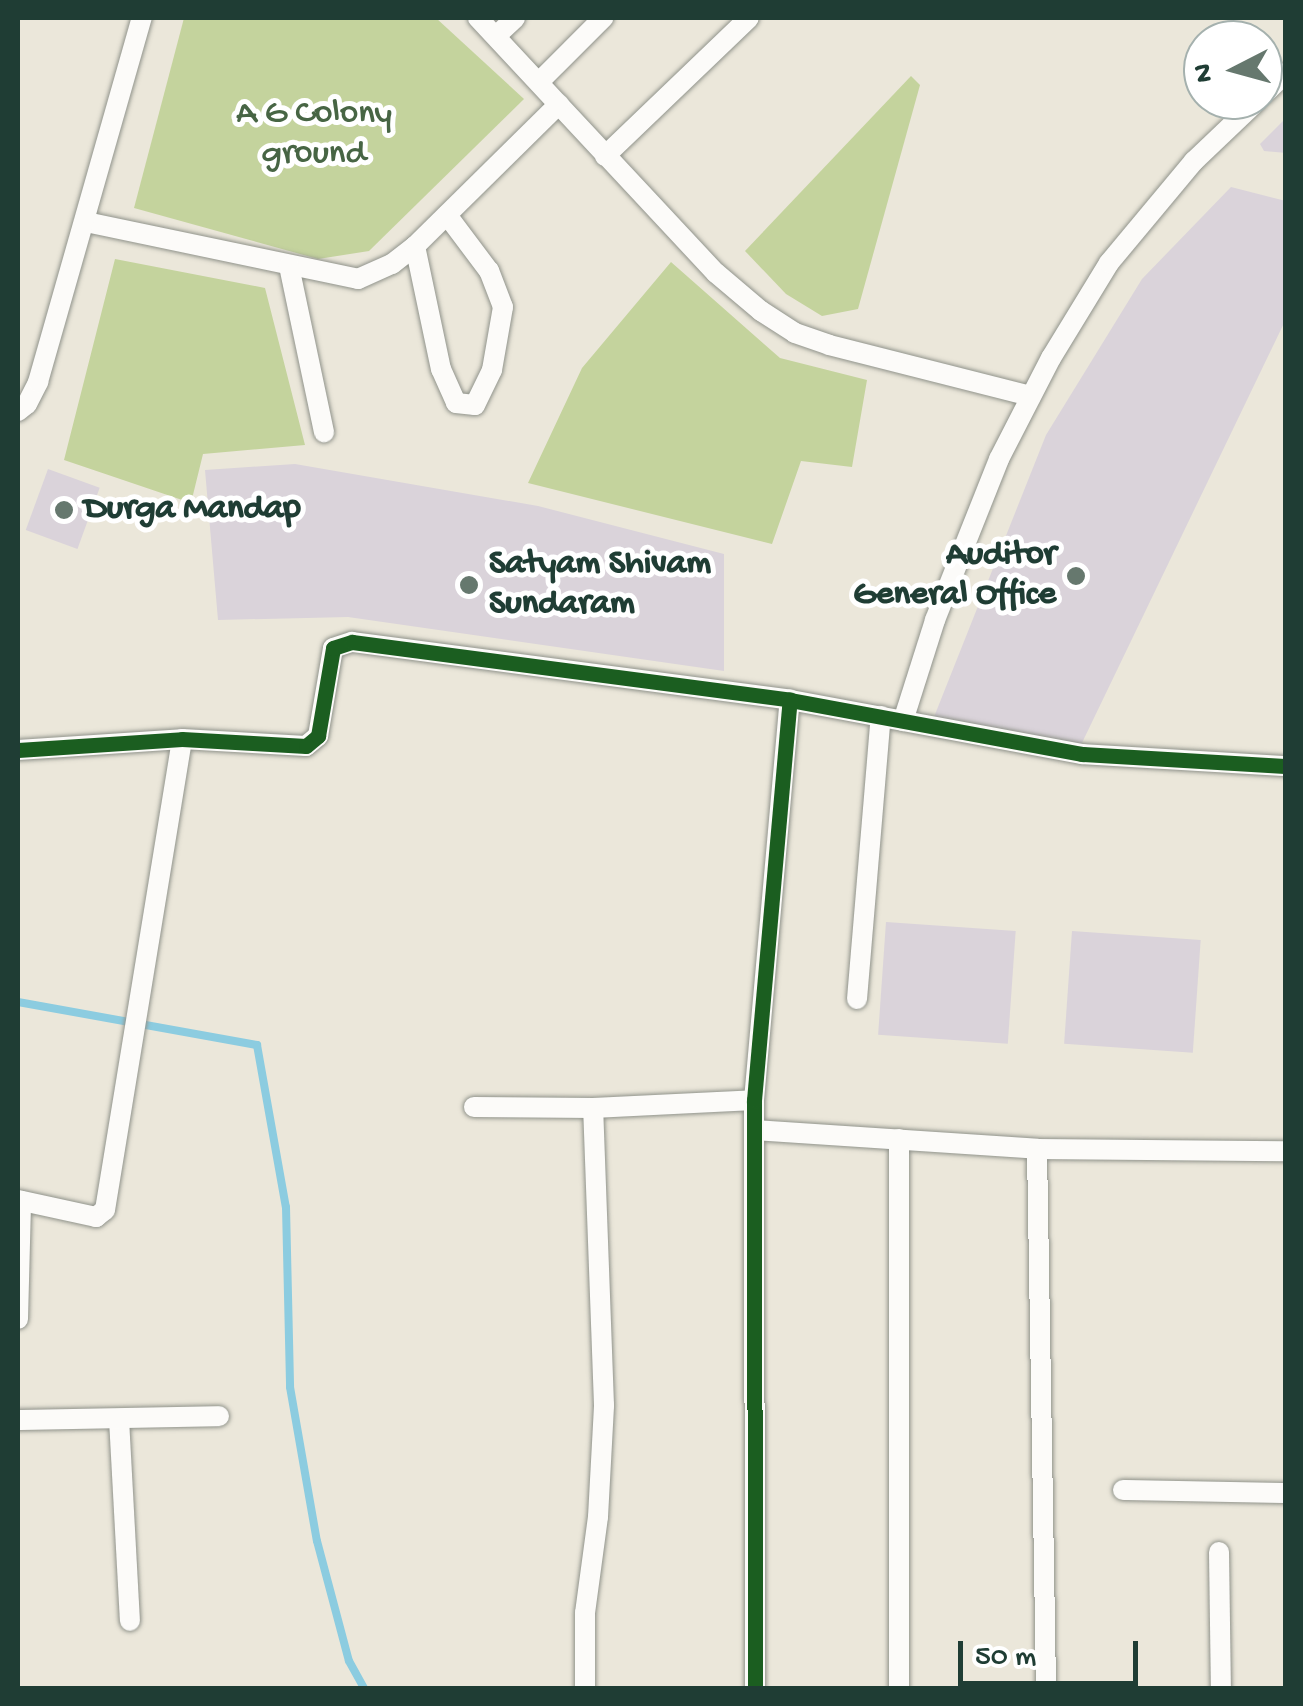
<!DOCTYPE html>
<style>
body{margin:0}
#map{position:relative;width:1303px;height:1706px;overflow:hidden;background:#ebe7da;font-family:"Gochi Hand",sans-serif}
div>[style]{position:absolute}
[style*='--x']{left:calc(var(--x)*1px);top:calc(var(--y)*1px);width:calc(var(--w)*1px);rotate:calc(var(--a)*1deg)}
.green>*{inset:0;background:#c4d39d}
.stream>*{height:8px;margin:-4px;padding:0 4px;transform-origin:4px;border-radius:4px;background:#8ccce0}
.building>*{inset:0;background:#dad3da;transform-origin:0 0}
.roads{filter:drop-shadow(0 0 2px #90938b) drop-shadow(0 0 2px #90938b)}
.street>*{height:20px;margin:-10px;padding:0 10px;transform-origin:10px;border-radius:10px;background:#fcfbf9}
.cycleway>*{height:15px;margin:-7.5px;padding:0 7.5px;transform-origin:7.5px;border-radius:7.5px;background:#1b5e20}
.dots>*{width:28px;height:28px;translate:-50% -50%;box-sizing:border-box;border:5px solid #fff;border-radius:50%}
span{translate:-50% -50%;white-space:nowrap;text-align:center;line-height:1.15;-webkit-text-stroke:10px #fff;paint-order:stroke}
.park-label{font-size:35px;color:#476544}
.poi-label{font-size:35px;color:#1f3d34;font-weight:700}
.left{translate:0 -50%;text-align:left}
.right{translate:-100% -50%;text-align:right}
.frame{position:absolute;inset:0;border:20px solid #1f3d34;pointer-events:none}
.north{position:absolute;left:1183px;top:20px;width:100px;height:100px;box-sizing:border-box;background:#fff;border:2px solid #a5b1ae;border-radius:50%;rotate:264deg;font-size:28px;font-weight:700;line-height:40px;text-align:center;color:#1f3d34}
.north::after{content:'';display:block;margin:auto;width:35px;height:45px;background:#66786e;clip-path:polygon(50% 0,100% 100%,50% 72%,0 100%)}
.scale{position:absolute;left:958px;top:1641px;width:180px;height:45px;box-sizing:border-box;border:5px solid #1f3d34;border-top:0;padding-left:12px;font-size:30px;line-height:35px;white-space:nowrap;color:#1f3d34;-webkit-text-stroke:8px #fff;paint-order:stroke}
</style>
<div id="map">
<div class="green">
<div style="clip-path:polygon(184px 18px,436px 18px,524px 99px,369px 251px,318px 259px,134px 208px)"></div>
<div style="clip-path:polygon(911px 76px,920px 85px,858px 309px,822px 316px,786px 294px,745px 251px)"></div>
<div style="clip-path:polygon(115px 259px,265px 288px,305px 445px,203px 454px,191px 503px,64px 460px)"></div>
<div style="clip-path:polygon(671px 262px,780px 358px,867px 380px,852px 467px,801px 461px,772px 544px,528px 483px,582px 368px)"></div>
</div>
<div class="stream">
<div style="--x:18;--y:1002;--w:243;--a:10.2"></div>
<div style="--x:257;--y:1045;--w:165;--a:79.9"></div>
<div style="--x:286;--y:1207;--w:180;--a:88.7"></div>
<div style="--x:290;--y:1387;--w:156;--a:80.1"></div>
<div style="--x:317;--y:1541;--w:124;--a:75.1"></div>
<div style="--x:349;--y:1661;--w:31;--a:61"></div>
</div>
<div class="building">
<div style="clip-path:polygon(1286px 118px,1286px 153px,1264px 151px,1260px 144px)"></div>
<div style="clip-path:polygon(1231px 187px,1286px 201px,1286px 319px,1080px 747px,934px 717px,1046px 435px,1142px 279px)"></div>
<div style="clip-path:polygon(295px 464px,538px 506px,724px 554px,724px 671px,348px 617px,218px 620px,205px 470px)"></div>
<div style="left:48px;top:469px;width:55px;height:65px;rotate:20deg"></div>
<div style="left:886px;top:922px;width:130px;height:113px;rotate:4deg"></div>
<div style="left:1072px;top:931px;width:129px;height:113px;rotate:4deg"></div>
</div>
<div class="roads">
<div class="street">
<div style="--x:478;--y:18;--w:349;--a:47"></div>
<div style="--x:716;--y:273;--w:59;--a:40.2"></div>
<div style="--x:761;--y:311;--w:40;--a:32.9"></div>
<div style="--x:795;--y:333;--w:36;--a:19"></div>
<div style="--x:829;--y:345;--w:208;--a:14.2"></div>
<div style="--x:496;--y:36;--w:26;--a:-43"></div>
<div style="--x:539;--y:82;--w:91;--a:-45"></div>
<div style="--x:1263;--y:95;--w:32;--a:-44"></div>
<div style="--x:605;--y:156;--w:199;--a:-43.8"></div>
<div style="--x:86;--y:222;--w:278;--a:11.8"></div>
<div style="--x:358;--y:279;--w:37;--a:-24"></div>
<div style="--x:392;--y:264;--w:29;--a:-38"></div>
<div style="--x:415;--y:246;--w:202;--a:-44.6"></div>
<div style="--x:415;--y:246;--w:126;--a:78.1"></div>
<div style="--x:441;--y:369;--w:37;--a:66"></div>
<div style="--x:456;--y:403;--w:19;--a:6"></div>
<div style="--x:475;--y:405;--w:39;--a:-64"></div>
<div style="--x:492;--y:370;--w:64;--a:-80.1"></div>
<div style="--x:503;--y:307;--w:39;--a:-111"></div>
<div style="--x:489;--y:271;--w:70;--a:-126.9"></div>
<div style="--x:289;--y:266;--w:170;--a:78.1"></div>
<div style="--x:18;--y:411;--w:11;--a:-38"></div>
<div style="--x:27;--y:404;--w:25;--a:-63"></div>
<div style="--x:38;--y:382;--w:379;--a:-74.1"></div>
<div style="--x:903;--y:721;--w:106;--a:-72.4"></div>
<div style="--x:935;--y:620;--w:173;--a:-68.3"></div>
<div style="--x:999;--y:459;--w:114;--a:-62.8"></div>
<div style="--x:1051;--y:358;--w:111;--a:-58.6"></div>
<div style="--x:1109;--y:263;--w:133;--a:-50.2"></div>
<div style="--x:1194;--y:161;--w:88;--a:-43.6"></div>
<div style="--x:18;--y:750;--w:164;--a:-3.8"></div>
<div style="--x:182;--y:739;--w:124;--a:3.2"></div>
<div style="--x:306;--y:746;--w:16;--a:-40"></div>
<div style="--x:318;--y:736;--w:89;--a:-80.3"></div>
<div style="--x:333;--y:648;--w:20;--a:-18"></div>
<div style="--x:352;--y:642;--w:442;--a:7.5"></div>
<div style="--x:790;--y:700;--w:297;--a:10.5"></div>
<div style="--x:1082;--y:754;--w:204;--a:3.4"></div>
<div style="--x:857;--y:999;--w:284;--a:-85.2"></div>
<div style="--x:474;--y:1107;--w:119;--a:0.5"></div>
<div style="--x:593;--y:1108;--w:161;--a:-2.8"></div>
<div style="--x:754;--y:1130;--w:284;--a:3.8"></div>
<div style="--x:1037;--y:1149;--w:249;--a:0.5"></div>
<div style="--x:899;--y:1139;--w:549;--a:90"></div>
<div style="--x:1037;--y:1149;--w:539;--a:89.04"></div>
<div style="--x:18;--y:1200;--w:80;--a:12.3"></div>
<div style="--x:96;--y:1217;--w:11;--a:-38"></div>
<div style="--x:105;--y:1210;--w:477;--a:-80.7"></div>
<div style="--x:18;--y:1319;--w:118;--a:-88.5"></div>
<div style="--x:119;--y:1419;--w:202;--a:86.9"></div>
<div style="--x:18;--y:1420;--w:201;--a:-1.1"></div>
<div style="--x:1123;--y:1490;--w:163;--a:1.1"></div>
<div style="--x:1219;--y:1552;--w:136;--a:89.2"></div>
<div style="--x:585;--y:1688;--w:75;--a:-90"></div>
<div style="--x:585;--y:1613;--w:97;--a:-82.3"></div>
<div style="--x:598;--y:1517;--w:112;--a:-86.9"></div>
<div style="--x:604;--y:1405;--w:297;--a:-92.1"></div>
<div style="--x:755;--y:1688;--w:588;--a:-90.1"></div>
<div style="--x:754;--y:1100;--w:402;--a:-84.9"></div>
</div>
</div>
<div class="cycleway">
<div style="--x:18;--y:750;--w:164;--a:-3.8"></div>
<div style="--x:182;--y:739;--w:124;--a:3.2"></div>
<div style="--x:306;--y:746;--w:16;--a:-40"></div>
<div style="--x:318;--y:736;--w:89;--a:-80.3"></div>
<div style="--x:333;--y:648;--w:20;--a:-18"></div>
<div style="--x:352;--y:642;--w:442;--a:7.5"></div>
<div style="--x:790;--y:700;--w:297;--a:10.5"></div>
<div style="--x:1082;--y:754;--w:204;--a:3.4"></div>
<div style="--x:755;--y:1688;--w:588;--a:-90.1"></div>
<div style="--x:754;--y:1100;--w:402;--a:-84.9"></div>
</div>
<div class="dots">
<div style="left:64px;top:510px;background:#66786e"></div>
<div style="left:1076px;top:576px;background:#66786e"></div>
<div style="left:469px;top:585px;background:#66786e"></div>
</div>
<div class="park-label">
<span style="left:314px;top:135px">A G Colony<br>ground</span>
</div>
<div class="poi-label">
<span class="left" style="left:84px;top:510px">Durga Mandap</span>
<span class="right" style="left:1056px;top:576px">Auditor<br>General Office</span>
<span class="left" style="left:489px;top:585px">Satyam Shivam<br>Sundaram</span>
</div>
<div class="frame"></div>
<div class="north">N</div>
<div class="scale">50 m</div>
</div>
